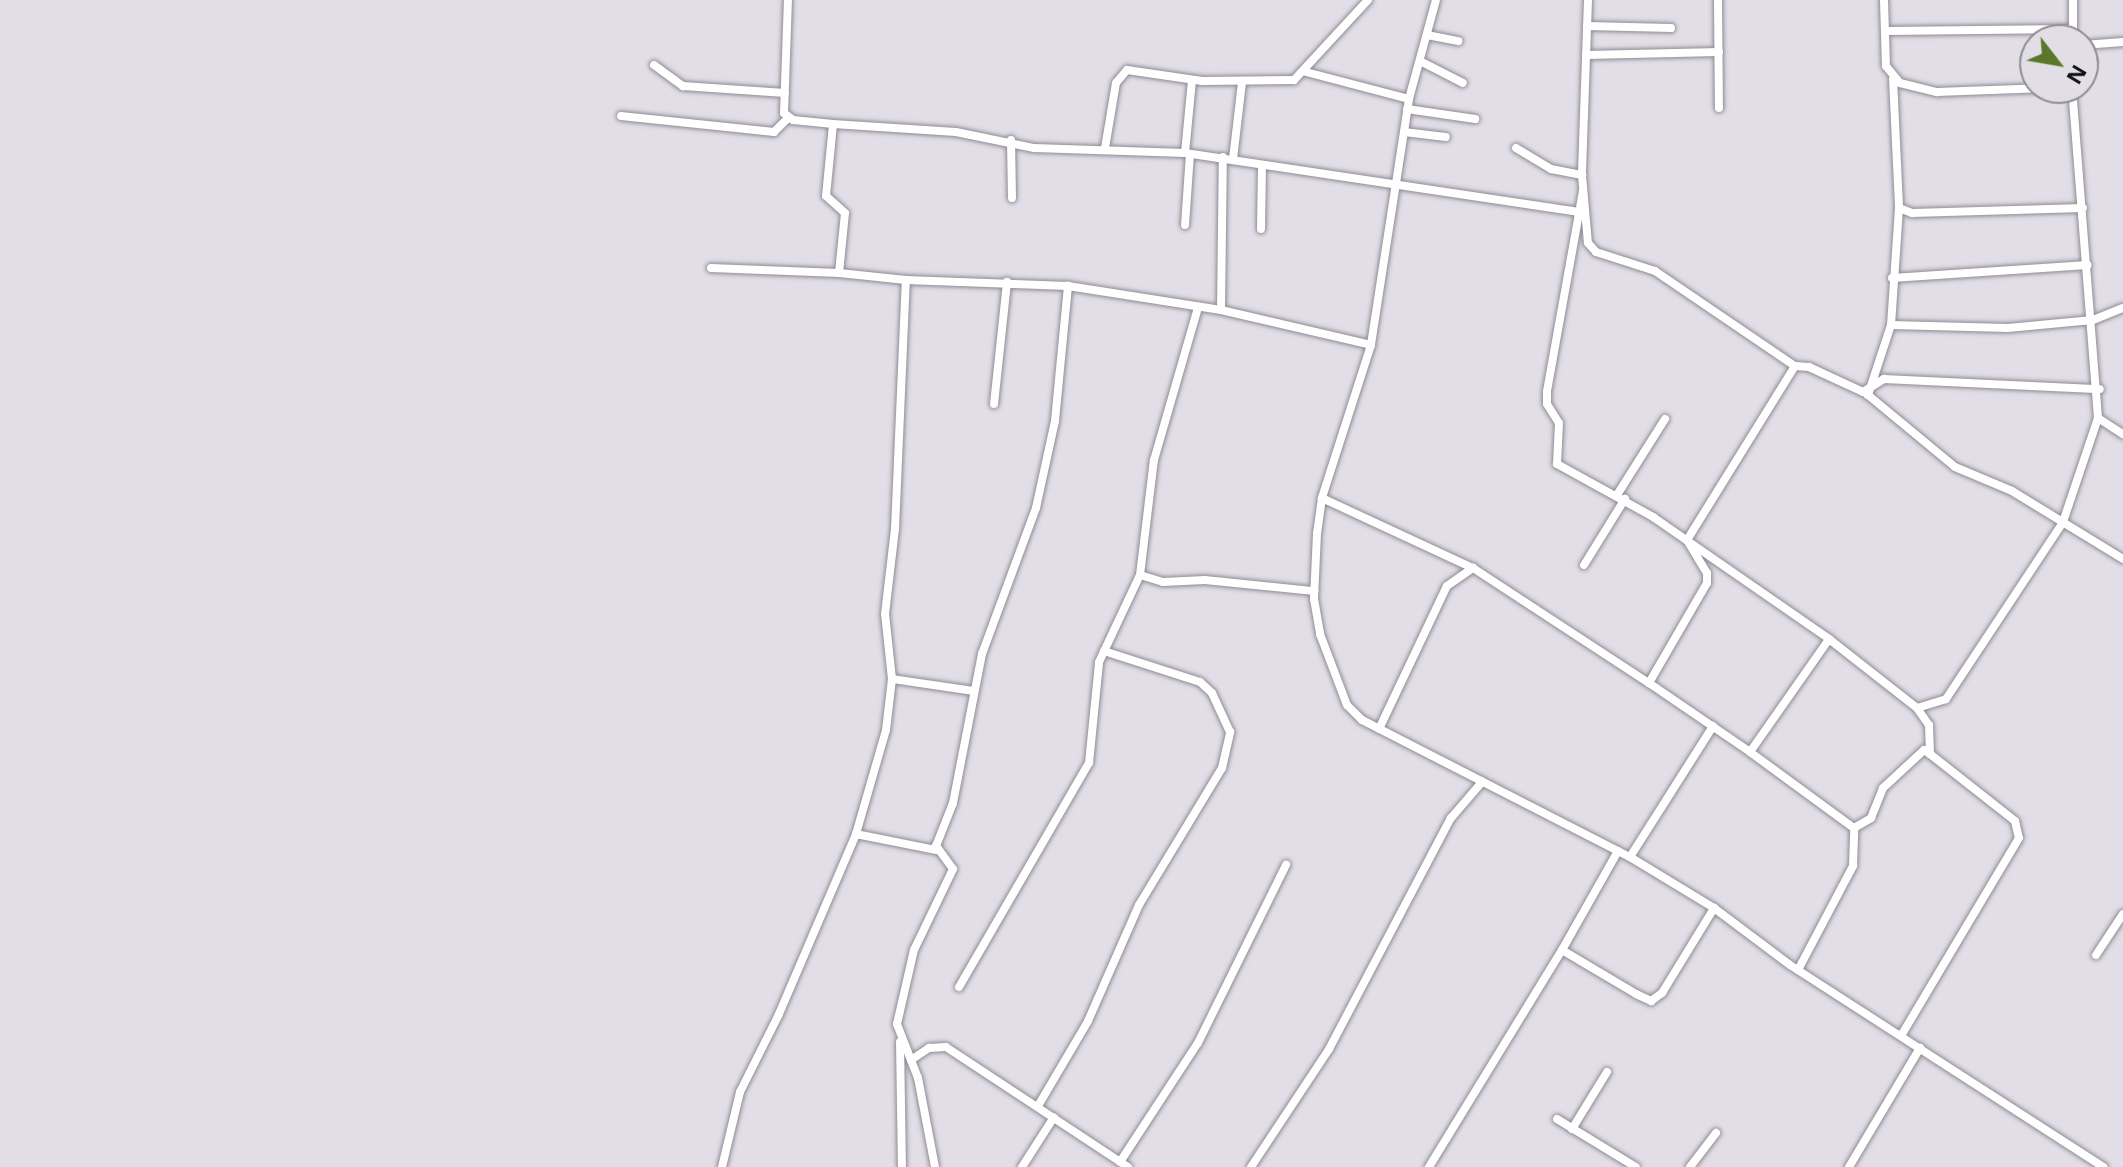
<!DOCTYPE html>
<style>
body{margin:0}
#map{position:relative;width:2123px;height:1167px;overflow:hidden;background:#e2dee7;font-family:"Noto Sans",sans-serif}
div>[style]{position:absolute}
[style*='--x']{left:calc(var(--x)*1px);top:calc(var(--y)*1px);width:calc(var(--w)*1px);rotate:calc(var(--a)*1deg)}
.roads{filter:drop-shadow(0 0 2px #8f8b94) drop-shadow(0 0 2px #8f8b94)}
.minor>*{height:8px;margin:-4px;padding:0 4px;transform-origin:4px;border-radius:4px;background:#fff}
span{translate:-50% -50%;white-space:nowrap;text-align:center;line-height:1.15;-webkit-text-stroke:7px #e2dee7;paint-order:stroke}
.north{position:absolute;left:2019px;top:24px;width:80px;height:80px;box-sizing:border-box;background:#e2dee7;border:2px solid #8f8c93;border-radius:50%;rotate:121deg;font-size:22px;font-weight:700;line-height:32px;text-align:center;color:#121114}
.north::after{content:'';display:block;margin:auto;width:28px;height:36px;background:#5c772a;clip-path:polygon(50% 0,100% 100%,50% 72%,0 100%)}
</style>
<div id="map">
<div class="roads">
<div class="minor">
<div style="--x:1436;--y:0;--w:103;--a:105.3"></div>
<div style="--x:1409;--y:99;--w:249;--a:98.8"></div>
<div style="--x:1371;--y:345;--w:161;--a:107.8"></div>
<div style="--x:1322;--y:498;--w:35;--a:98"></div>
<div style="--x:1317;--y:533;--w:66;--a:92.6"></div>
<div style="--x:1314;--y:599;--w:36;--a:80"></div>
<div style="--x:1320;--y:634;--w:76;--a:69.2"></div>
<div style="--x:1347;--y:705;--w:21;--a:45"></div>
<div style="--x:1362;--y:720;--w:301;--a:27.1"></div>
<div style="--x:1630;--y:857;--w:98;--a:31.3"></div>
<div style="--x:1714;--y:908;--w:95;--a:36.9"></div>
<div style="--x:1790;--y:965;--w:373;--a:32.8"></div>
<div style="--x:1588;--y:0;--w:175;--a:92"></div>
<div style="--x:1582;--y:175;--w:68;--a:85"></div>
<div style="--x:1588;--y:243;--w:12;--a:48"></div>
<div style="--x:1596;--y:252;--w:62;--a:17.9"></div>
<div style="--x:1655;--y:271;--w:169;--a:34.2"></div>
<div style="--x:1795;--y:366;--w:14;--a:4"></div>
<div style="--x:1809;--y:367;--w:60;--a:24.8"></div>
<div style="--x:1863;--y:392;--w:25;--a:-32"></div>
<div style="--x:1884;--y:379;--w:216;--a:2.7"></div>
<div style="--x:1718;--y:0;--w:108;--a:89.5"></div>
<div style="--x:1884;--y:0;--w:66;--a:88.3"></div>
<div style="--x:1886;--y:66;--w:22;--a:51"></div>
<div style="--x:1900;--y:83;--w:38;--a:14"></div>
<div style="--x:1937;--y:92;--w:109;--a:-2.1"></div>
<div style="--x:1587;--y:26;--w:84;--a:1.4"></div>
<div style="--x:1885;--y:31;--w:188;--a:-0.6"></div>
<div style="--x:1427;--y:35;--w:32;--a:11"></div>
<div style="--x:2073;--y:40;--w:40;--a:-90"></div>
<div style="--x:2083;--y:45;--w:40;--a:-4.3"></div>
<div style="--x:1586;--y:55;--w:133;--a:-1.3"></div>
<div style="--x:1420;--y:61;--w:48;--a:27.1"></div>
<div style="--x:654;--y:65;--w:36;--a:36"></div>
<div style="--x:683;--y:86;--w:102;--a:3.9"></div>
<div style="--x:1306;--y:72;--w:106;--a:14.7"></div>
<div style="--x:1893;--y:79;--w:129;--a:87.3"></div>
<div style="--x:1899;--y:208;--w:117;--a:93.9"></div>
<div style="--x:1891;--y:325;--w:74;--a:108.2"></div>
<div style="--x:1868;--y:395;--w:113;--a:39.6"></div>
<div style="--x:1955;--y:467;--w:62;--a:22.8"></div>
<div style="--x:2012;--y:491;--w:130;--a:31.5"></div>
<div style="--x:1407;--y:109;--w:69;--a:8.4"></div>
<div style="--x:621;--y:116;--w:154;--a:6"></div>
<div style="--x:774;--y:132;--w:20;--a:-45"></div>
<div style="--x:833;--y:124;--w:123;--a:3.7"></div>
<div style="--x:956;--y:132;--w:80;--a:11.6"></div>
<div style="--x:1034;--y:148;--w:151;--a:1.9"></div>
<div style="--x:1185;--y:153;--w:73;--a:-84.5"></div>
<div style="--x:1404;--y:132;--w:42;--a:6.8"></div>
<div style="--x:1011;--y:140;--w:58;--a:89"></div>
<div style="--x:1105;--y:148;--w:66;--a:-80.4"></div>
<div style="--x:1116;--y:83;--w:17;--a:-50"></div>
<div style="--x:1127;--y:70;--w:76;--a:8.3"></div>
<div style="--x:1202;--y:81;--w:92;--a:-0.6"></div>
<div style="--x:1294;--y:80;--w:109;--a:-47.2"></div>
<div style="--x:1516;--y:148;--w:41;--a:31"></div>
<div style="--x:1551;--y:169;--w:32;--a:11"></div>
<div style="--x:1185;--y:153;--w:397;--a:8.5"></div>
<div style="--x:1233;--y:159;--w:78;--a:-83.3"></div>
<div style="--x:1583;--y:191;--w:204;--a:100.2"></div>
<div style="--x:1547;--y:392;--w:12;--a:90"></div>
<div style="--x:1547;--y:404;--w:22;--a:58"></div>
<div style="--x:1559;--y:423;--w:41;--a:92.8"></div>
<div style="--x:1557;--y:464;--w:110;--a:28.9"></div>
<div style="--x:1653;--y:517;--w:214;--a:34.7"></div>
<div style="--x:1829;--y:639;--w:112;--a:38.1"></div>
<div style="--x:1917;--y:708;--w:21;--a:55"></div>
<div style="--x:1929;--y:725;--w:29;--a:88"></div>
<div style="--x:1930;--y:754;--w:108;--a:38.2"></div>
<div style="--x:2015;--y:821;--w:17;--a:77"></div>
<div style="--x:2019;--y:838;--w:230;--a:120.8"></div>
<div style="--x:1899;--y:208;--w:14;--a:21"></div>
<div style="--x:1912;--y:213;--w:171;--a:-1.7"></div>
<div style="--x:1185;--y:225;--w:71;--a:-86"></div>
<div style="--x:1261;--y:229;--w:64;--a:-89.1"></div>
<div style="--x:711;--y:268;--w:128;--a:2.2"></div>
<div style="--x:1892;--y:278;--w:196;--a:-3.8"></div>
<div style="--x:906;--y:280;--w:162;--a:2.1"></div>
<div style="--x:1068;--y:286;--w:155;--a:8.9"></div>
<div style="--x:1221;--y:310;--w:154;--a:13.1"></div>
<div style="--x:1221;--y:310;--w:153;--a:-89.3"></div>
<div style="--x:1891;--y:325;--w:117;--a:1.5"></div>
<div style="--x:2008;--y:328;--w:85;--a:-5.4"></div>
<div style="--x:2093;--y:320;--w:32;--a:-22"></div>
<div style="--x:1795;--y:366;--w:205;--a:121.8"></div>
<div style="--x:1687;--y:540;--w:39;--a:59"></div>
<div style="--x:1707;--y:573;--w:10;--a:90"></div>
<div style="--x:1707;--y:583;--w:116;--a:120.1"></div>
<div style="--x:1649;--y:683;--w:122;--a:34.3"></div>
<div style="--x:1750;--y:752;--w:138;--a:-55"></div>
<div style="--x:994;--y:404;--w:123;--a:-83.9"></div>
<div style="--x:2098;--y:418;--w:30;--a:33"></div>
<div style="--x:1617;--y:495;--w:90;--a:-57.7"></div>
<div style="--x:1322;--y:498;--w:166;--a:24.9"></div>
<div style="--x:1473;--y:568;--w:210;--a:33.2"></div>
<div style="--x:1584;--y:565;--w:78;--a:-58.2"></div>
<div style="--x:1140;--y:575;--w:24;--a:17"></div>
<div style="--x:1163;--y:582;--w:42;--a:-2.7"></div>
<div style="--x:1205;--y:580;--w:110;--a:5.8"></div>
<div style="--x:892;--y:679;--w:82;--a:8.4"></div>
<div style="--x:1917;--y:708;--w:30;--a:-17"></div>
<div style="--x:1946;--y:699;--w:212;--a:-56.5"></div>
<div style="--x:2063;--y:522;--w:110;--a:-71.4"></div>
<div style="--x:2098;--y:418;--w:331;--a:-94.5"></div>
<div style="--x:1379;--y:729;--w:158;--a:-64.6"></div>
<div style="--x:1447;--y:586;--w:32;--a:-35"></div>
<div style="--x:1750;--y:752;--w:129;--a:36.2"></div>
<div style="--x:856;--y:834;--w:82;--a:11.3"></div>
<div style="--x:1618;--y:851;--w:114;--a:119.5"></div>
<div style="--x:1562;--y:950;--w:86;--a:30.7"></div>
<div style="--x:1636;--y:994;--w:17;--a:25"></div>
<div style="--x:1651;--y:1001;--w:14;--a:-36"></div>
<div style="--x:1662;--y:993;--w:100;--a:-58.5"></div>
<div style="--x:1630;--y:857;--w:155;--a:-57.6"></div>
<div style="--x:2096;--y:955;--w:49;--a:-56.6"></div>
<div style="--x:1798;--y:970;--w:118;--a:-62.1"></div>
<div style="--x:1853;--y:866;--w:38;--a:-88"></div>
<div style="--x:1854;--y:828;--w:20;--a:-30"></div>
<div style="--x:1871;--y:818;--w:32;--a:-68"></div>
<div style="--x:1883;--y:788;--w:56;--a:-42.8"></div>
<div style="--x:1924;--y:750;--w:7;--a:34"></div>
<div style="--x:959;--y:987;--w:259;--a:-59.9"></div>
<div style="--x:1089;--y:763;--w:101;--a:-84.3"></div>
<div style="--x:1099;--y:662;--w:96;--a:-64.8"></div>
<div style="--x:1140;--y:575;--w:116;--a:-83.1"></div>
<div style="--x:1154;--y:460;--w:158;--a:-73.9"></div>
<div style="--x:900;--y:1042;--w:125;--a:89.1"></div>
<div style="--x:911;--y:1060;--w:22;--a:-34"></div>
<div style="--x:929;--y:1048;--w:17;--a:-3"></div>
<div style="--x:946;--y:1047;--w:218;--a:33.4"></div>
<div style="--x:1038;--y:1106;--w:99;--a:-59.5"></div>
<div style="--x:1088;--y:1021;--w:127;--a:-66.3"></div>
<div style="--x:1139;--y:905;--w:160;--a:-58.8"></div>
<div style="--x:1222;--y:768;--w:37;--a:-77"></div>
<div style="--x:1230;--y:732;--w:43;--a:-114.8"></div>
<div style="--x:1212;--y:693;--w:16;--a:-137"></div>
<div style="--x:1200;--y:682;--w:101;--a:-162.1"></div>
<div style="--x:1557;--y:1119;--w:92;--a:31.3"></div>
<div style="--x:1572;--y:1129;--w:67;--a:-58.4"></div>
<div style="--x:1120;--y:1162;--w:142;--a:-56.8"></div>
<div style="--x:1198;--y:1043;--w:199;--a:-63.7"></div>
<div style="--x:722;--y:1167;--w:77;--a:-76.5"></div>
<div style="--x:740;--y:1092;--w:87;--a:-63.4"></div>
<div style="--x:779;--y:1014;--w:196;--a:-66.8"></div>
<div style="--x:856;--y:834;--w:108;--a:-73.9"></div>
<div style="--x:886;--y:730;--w:51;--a:-83.3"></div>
<div style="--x:892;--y:679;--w:65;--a:-96.1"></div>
<div style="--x:885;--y:614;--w:86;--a:-83.3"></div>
<div style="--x:895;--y:529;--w:249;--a:-87.5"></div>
<div style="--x:906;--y:280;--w:67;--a:-174"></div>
<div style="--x:839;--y:273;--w:60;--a:-84.3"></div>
<div style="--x:845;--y:213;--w:25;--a:-138"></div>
<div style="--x:826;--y:196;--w:72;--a:-84.4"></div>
<div style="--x:833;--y:124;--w:40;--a:-174.3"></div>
<div style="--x:793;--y:120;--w:11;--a:-142"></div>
<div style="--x:784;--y:113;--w:113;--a:-88"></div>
<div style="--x:935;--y:1167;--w:91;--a:-100.8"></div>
<div style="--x:918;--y:1078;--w:58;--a:-111.3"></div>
<div style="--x:897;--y:1024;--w:76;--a:-77.1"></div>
<div style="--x:914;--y:950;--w:90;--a:-64.3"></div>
<div style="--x:953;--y:869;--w:29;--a:-126"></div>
<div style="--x:936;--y:846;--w:46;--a:-68.4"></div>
<div style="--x:953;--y:803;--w:152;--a:-79"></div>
<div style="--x:982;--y:654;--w:156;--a:-69.7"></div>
<div style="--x:1036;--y:508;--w:89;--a:-77.7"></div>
<div style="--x:1055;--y:421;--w:136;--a:-84.5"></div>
<div style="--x:1022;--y:1167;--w:59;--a:-57.4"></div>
<div style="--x:1251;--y:1167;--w:141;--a:-56.5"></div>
<div style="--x:1329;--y:1049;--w:261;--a:-62.2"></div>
<div style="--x:1451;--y:818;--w:48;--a:-49.3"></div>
<div style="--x:1429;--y:1167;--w:255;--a:-58.5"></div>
<div style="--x:1690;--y:1167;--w:43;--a:-52.6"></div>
<div style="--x:1849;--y:1167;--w:139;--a:-59.2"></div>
</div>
</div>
<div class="north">N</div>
</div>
